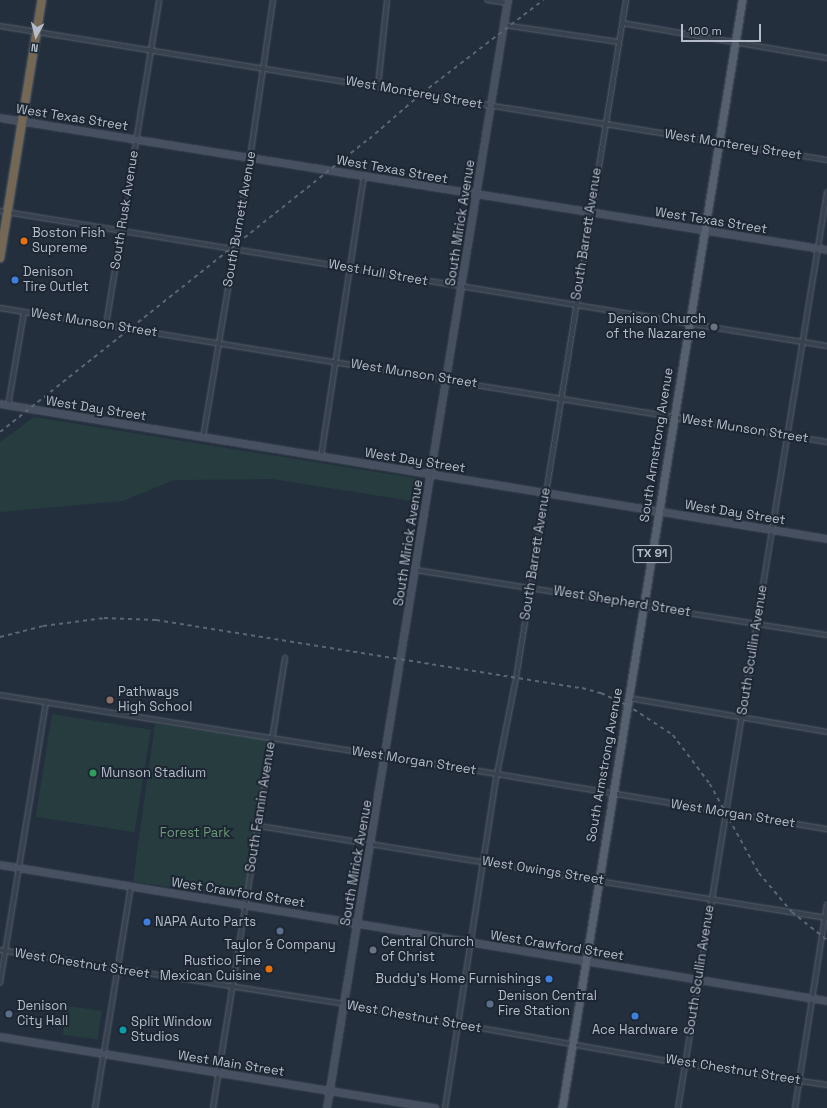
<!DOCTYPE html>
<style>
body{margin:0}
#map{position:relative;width:827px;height:1108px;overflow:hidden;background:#242f3e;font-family:"Space Grotesk",sans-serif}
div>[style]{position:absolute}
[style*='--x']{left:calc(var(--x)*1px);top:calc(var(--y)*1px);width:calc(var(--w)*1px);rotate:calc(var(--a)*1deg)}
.green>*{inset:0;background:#263c3f;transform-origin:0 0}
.roads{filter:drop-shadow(0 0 1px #565f6c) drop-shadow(0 0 1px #565f6c)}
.street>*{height:4px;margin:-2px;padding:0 2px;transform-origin:2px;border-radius:2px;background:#38414e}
.secondary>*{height:6px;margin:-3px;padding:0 3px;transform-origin:3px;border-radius:3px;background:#465061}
.primary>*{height:7px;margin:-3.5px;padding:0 3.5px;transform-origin:3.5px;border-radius:3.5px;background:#56606e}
.highway>*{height:8px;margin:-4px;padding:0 4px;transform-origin:4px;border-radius:4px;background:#746855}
.rail>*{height:1.5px;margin-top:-0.75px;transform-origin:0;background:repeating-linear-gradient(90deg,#5a6575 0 4px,transparent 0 8px)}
.dots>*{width:11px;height:11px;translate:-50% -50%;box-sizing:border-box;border:2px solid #1d2633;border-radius:50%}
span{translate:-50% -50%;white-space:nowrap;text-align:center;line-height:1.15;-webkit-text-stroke:4px #1d2633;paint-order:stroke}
.shield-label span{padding:1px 3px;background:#1d2633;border:1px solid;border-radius:3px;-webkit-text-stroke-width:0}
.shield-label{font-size:12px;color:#b4bcc9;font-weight:700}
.street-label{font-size:13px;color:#b4bcc9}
.poi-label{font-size:13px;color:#b4bcc9}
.left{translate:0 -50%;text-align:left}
.right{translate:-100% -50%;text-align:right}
.park-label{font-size:13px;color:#6b9a76}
.north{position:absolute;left:16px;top:16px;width:40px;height:40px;-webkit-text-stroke:3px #1d2633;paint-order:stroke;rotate:187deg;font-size:11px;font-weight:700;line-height:16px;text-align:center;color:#b4bcc9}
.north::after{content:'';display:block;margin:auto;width:14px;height:18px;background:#b4bcc9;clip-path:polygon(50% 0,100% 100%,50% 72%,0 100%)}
.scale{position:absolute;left:681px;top:24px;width:80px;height:18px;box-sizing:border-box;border:2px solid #b4bcc9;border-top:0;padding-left:5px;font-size:12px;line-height:14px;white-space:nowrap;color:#b4bcc9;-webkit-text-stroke:3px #1d2633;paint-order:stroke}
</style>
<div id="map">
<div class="green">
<div style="clip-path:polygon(34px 417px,420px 479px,418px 502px,272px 479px,174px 480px,123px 501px,0 512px,0 442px)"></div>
<div style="left:52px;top:714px;width:100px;height:104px;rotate:9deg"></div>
<div style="left:155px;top:724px;width:115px;height:159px;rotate:8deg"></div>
<div style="left:67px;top:1006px;width:35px;height:29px;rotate:8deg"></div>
</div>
<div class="roads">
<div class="street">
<div style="--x:487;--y:0;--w:21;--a:8"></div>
<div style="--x:622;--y:23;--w:208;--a:9.7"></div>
<div style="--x:504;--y:25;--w:116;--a:8.4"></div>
<div style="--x:0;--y:26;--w:838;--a:9.2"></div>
<div style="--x:378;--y:86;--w:86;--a:-84"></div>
<div style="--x:0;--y:211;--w:838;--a:9.27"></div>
<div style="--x:0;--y:308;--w:838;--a:9.2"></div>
<div style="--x:106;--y:325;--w:329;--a:-80.7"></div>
<div style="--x:8;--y:406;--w:95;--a:-80.3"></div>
<div style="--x:203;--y:438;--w:284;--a:-80.5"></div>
<div style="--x:250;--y:158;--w:160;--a:-81.7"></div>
<div style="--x:321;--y:457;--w:283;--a:-81.3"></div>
<div style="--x:416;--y:570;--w:416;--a:9"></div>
<div style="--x:0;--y:695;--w:503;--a:9.03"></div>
<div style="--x:497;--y:774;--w:335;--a:9.5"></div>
<div style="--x:629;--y:698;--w:201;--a:9.7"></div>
<div style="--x:259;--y:826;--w:575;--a:9.2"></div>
<div style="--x:0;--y:950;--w:348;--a:8.9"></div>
<div style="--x:344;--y:1004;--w:346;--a:10"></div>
<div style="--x:685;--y:1064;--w:144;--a:8.4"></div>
<div style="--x:0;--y:983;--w:285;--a:-80.7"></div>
<div style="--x:95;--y:1108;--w:225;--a:-80.8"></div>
<div style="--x:213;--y:1108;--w:456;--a:-80.9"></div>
<div style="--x:445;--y:1108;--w:338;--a:-81.2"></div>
<div style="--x:497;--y:774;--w:98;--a:-78.8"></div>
<div style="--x:516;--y:678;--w:687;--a:-80.78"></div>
<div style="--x:678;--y:1108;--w:928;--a:-80.76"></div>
<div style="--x:795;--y:1108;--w:206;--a:-81.1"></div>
</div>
<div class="secondary">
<div style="--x:0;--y:118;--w:837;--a:9.07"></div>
<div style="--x:0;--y:404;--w:838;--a:9.27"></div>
<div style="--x:0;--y:865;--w:838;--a:9.34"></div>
<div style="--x:0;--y:1037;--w:441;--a:9.3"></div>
<div style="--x:327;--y:1108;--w:1123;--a:-80.72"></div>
</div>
<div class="primary">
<div style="--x:562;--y:1108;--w:1123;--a:-80.77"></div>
</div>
<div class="highway">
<div style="--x:0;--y:258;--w:261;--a:-80.8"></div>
</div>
</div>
<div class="rail">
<div style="--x:0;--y:432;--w:471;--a:-38.5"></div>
<div style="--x:369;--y:139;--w:70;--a:-41"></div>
<div style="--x:422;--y:93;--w:153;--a:-37.5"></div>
<div style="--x:0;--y:637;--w:44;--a:-14.3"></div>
<div style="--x:43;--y:626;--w:62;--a:-7.5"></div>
<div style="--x:104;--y:618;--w:52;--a:2.2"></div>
<div style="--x:156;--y:620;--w:431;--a:9.1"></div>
<div style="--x:582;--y:688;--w:20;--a:15"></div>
<div style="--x:601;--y:693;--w:29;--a:25"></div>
<div style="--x:627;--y:705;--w:55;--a:33.1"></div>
<div style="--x:673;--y:735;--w:61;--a:52.9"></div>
<div style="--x:710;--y:784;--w:102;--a:61.2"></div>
<div style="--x:759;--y:873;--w:51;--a:49.8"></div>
<div style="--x:792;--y:912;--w:45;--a:38.7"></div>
</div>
<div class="dots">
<div style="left:24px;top:241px;background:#e8710a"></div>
<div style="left:15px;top:280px;background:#3f7fe0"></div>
<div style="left:714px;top:327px;background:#6b7280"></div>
<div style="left:110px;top:700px;background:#8d6e63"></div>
<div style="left:93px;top:773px;background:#2e9e5b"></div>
<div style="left:147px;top:922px;background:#3f7fe0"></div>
<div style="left:280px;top:931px;background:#5c6f8a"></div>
<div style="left:373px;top:950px;background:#6b7280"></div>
<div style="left:269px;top:969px;background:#e8710a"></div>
<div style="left:549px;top:979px;background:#3f7fe0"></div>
<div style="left:490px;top:1004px;background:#5c6f8a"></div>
<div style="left:9px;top:1014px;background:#5c6f8a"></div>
<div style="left:635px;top:1016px;background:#3f7fe0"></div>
<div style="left:123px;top:1030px;background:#0f9aa8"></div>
</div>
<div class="shield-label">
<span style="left:652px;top:554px">TX 91</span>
</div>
<div class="street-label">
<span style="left:414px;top:93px;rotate:10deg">West Monterey Street</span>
<span style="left:72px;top:118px;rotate:9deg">West Texas Street</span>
<span style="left:733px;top:145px;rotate:9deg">West Monterey Street</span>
<span style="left:392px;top:170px;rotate:10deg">West Texas Street</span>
<span style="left:125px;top:210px;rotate:-81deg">South Rusk Avenue</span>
<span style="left:240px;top:219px;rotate:-80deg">South Burnett Avenue</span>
<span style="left:711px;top:221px;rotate:9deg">West Texas Street</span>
<span style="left:461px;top:223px;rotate:-81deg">South Mirick Avenue</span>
<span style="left:587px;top:234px;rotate:-81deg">South Barrett Avenue</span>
<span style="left:378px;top:273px;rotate:10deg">West Hull Street</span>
<span style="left:94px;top:323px;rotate:9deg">West Munson Street</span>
<span style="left:414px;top:374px;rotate:9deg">West Munson Street</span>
<span style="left:96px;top:409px;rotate:9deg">West Day Street</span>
<span style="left:745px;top:429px;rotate:9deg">West Munson Street</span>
<span style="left:657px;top:445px;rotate:-81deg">South Armstrong Avenue</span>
<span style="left:415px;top:461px;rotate:9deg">West Day Street</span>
<span style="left:735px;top:513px;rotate:9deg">West Day Street</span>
<span style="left:409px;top:543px;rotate:-81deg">South Mirick Avenue</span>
<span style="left:536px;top:554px;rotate:-81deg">South Barrett Avenue</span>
<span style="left:622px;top:602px;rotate:9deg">West Shepherd Street</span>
<span style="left:753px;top:650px;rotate:-81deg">South Scullin Avenue</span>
<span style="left:414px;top:761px;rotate:9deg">West Morgan Street</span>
<span style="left:605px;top:765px;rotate:-80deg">South Armstrong Avenue</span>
<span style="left:261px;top:807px;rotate:-81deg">South Fannin Avenue</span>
<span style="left:733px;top:814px;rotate:9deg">West Morgan Street</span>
<span style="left:357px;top:863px;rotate:-80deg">South Mirick Avenue</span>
<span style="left:543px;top:871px;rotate:9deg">West Owings Street</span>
<span style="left:238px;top:893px;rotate:9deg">West Crawford Street</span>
<span style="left:557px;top:946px;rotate:9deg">West Crawford Street</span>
<span style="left:82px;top:964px;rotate:9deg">West Chestnut Street</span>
<span style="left:700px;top:970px;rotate:-81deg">South Scullin Avenue</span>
<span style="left:414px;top:1017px;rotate:10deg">West Chestnut Street</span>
<span style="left:231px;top:1064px;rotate:9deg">West Main Street</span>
<span style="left:733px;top:1070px;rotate:9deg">West Chestnut Street</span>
</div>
<div class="poi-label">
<span class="left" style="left:32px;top:241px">Boston Fish<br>Supreme</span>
<span class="left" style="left:23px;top:280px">Denison<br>Tire Outlet</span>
<span class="right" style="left:706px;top:327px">Denison Church<br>of the Nazarene</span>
<span class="left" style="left:118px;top:700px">Pathways<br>High School</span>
<span class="left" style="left:101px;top:773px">Munson Stadium</span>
<span class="left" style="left:155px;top:922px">NAPA Auto Parts</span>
<span class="left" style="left:381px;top:950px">Central Church<br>of Christ</span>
<span style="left:280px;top:945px">Taylor &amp; Company</span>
<span class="right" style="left:261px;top:969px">Rustico Fine<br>Mexican Cuisine</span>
<span class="right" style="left:541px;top:979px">Buddy's Home Furnishings</span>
<span class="left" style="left:498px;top:1004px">Denison Central<br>Fire Station</span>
<span class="left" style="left:17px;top:1014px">Denison<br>City Hall</span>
<span class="left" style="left:131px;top:1030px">Split Window<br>Studios</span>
<span style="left:635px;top:1030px">Ace Hardware</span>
</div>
<div class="park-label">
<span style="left:195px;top:833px">Forest Park</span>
</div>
<div class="north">N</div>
<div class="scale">100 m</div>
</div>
